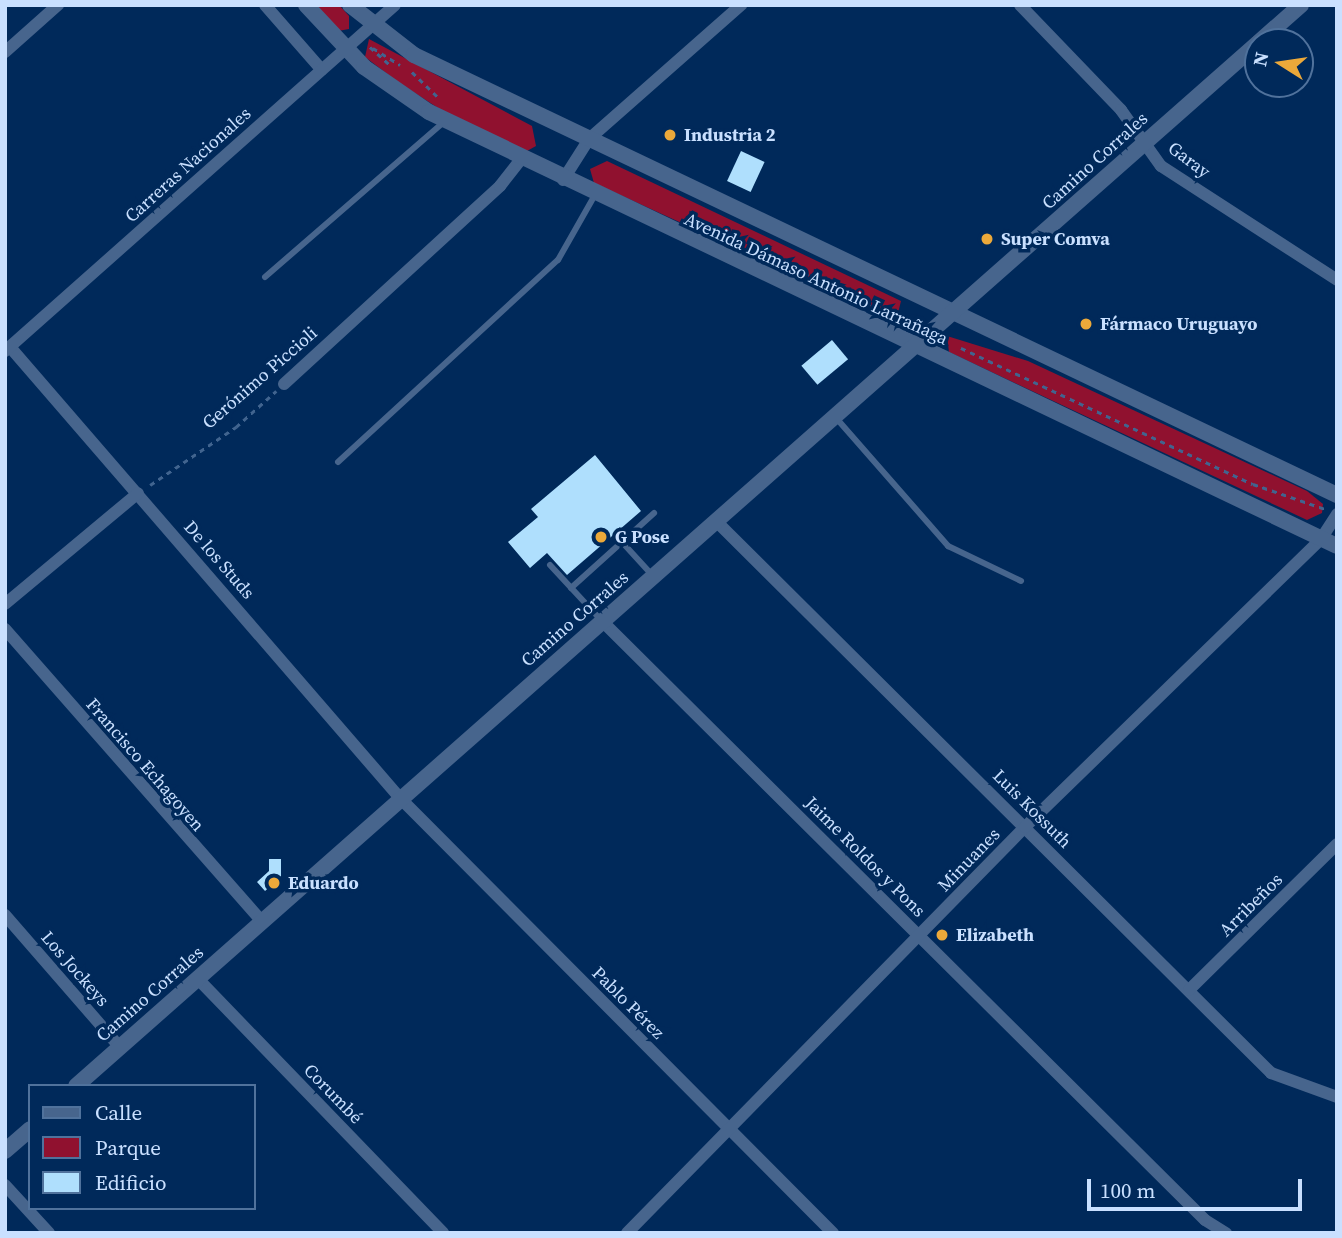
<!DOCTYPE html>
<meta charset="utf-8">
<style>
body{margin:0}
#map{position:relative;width:1342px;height:1238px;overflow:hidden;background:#00295a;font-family:"Source Serif 4",serif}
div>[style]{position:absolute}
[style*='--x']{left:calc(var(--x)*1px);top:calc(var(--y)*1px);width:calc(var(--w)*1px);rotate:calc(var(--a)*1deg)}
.green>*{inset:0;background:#90112f}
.building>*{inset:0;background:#afdffd;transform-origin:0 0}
.path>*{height:2.5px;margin-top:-1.25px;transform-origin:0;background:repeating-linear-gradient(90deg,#41648f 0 5px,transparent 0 10px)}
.service>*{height:6px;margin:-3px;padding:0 3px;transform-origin:3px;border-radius:3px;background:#47658d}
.minor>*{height:12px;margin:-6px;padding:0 6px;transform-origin:6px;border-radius:6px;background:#47658d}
.tertiary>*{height:16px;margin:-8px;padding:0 8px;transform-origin:8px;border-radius:8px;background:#47658d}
.dots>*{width:19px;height:19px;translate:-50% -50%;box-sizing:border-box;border:4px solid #00295a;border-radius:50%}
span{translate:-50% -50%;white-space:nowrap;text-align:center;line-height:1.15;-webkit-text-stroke:7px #00295a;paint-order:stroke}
.poi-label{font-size:18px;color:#c9e0ff;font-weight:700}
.left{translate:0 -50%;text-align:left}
.street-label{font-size:18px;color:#c9e0ff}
.frame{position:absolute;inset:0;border:7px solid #c9e0ff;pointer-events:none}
.legend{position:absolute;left:28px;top:1084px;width:228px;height:126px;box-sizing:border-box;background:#00295a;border:2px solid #50729c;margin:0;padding:9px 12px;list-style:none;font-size:21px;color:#c9e0ff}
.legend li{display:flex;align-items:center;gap:14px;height:35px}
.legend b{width:35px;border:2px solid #50729c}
.north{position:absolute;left:1244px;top:28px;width:70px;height:70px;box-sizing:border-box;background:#00295a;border:2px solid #50729c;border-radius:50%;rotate:282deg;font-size:19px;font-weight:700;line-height:28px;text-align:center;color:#c9e0ff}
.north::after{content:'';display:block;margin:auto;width:24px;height:32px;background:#eca93a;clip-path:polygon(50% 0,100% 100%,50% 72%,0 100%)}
.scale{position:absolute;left:1087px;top:1179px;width:215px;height:32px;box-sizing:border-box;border:4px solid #c9e0ff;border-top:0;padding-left:9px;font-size:21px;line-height:24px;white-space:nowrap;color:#c9e0ff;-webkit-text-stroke:5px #00295a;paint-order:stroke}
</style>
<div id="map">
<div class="green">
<div style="clip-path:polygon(316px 5px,339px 5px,349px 16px,349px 29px,338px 31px)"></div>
<div style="clip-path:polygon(369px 39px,532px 126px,536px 146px,527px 151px,452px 117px,398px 82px,365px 57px)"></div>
<div style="clip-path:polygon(607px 161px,901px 301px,896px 321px,594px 183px,590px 169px)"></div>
<div style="clip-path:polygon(947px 336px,1028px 361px,1307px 491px,1323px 504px,1322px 513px,1307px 520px,949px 352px)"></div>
</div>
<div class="building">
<div style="left:741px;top:151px;width:26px;height:33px;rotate:25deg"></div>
<div style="left:832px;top:340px;width:25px;height:40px;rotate:50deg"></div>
<div style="clip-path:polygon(595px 455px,641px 511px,567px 575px,547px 553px,530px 568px,508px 542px,538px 517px,531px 509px)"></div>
<div style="clip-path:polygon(269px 859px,281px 859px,281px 877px,265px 891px,257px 882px,269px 871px)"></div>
</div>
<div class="path">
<div style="--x:370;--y:47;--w:28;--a:42"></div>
<div style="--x:373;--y:48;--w:32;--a:32"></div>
<div style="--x:412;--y:72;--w:39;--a:44"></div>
<div style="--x:777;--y:260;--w:48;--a:26"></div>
<div style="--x:839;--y:290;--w:41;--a:25.9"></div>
<div style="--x:961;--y:348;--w:322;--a:25"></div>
<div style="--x:1253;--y:484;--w:76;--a:19.1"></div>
<div style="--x:150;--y:485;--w:104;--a:-34"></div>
<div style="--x:236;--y:427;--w:54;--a:-42"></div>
</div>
<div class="service">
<div style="--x:265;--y:277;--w:237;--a:-40.9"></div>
<div style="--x:837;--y:419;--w:169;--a:48.8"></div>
<div style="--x:948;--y:546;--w:81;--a:25.6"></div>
<div style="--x:338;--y:462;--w:299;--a:-42.6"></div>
<div style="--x:558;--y:260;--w:75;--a:-60.4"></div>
<div style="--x:622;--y:542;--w:46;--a:47.6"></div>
<div style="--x:550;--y:565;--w:75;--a:47.2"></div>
<div style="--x:571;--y:588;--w:112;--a:-42.1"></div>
</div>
<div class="minor">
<div style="--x:265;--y:5;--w:86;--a:48.8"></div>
<div style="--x:1020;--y:5;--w:146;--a:46.1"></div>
<div style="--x:1121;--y:110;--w:69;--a:54.5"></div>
<div style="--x:1161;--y:166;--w:210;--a:32.9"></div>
<div style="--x:5;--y:52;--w:71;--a:-41.6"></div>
<div style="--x:563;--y:180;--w:49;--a:-57.6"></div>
<div style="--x:589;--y:139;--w:203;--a:-41.4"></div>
<div style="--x:10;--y:347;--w:596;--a:49.15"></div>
<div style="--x:400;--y:798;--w:614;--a:45.13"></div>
<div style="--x:5;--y:351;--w:521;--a:-41.58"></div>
<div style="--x:284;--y:384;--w:293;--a:-42.5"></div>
<div style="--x:500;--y:186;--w:34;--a:-52"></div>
<div style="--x:716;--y:521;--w:783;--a:44.84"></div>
<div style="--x:1271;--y:1073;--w:70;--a:20"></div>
<div style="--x:5;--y:604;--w:173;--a:-39.8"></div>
<div style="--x:602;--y:621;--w:850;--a:44.81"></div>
<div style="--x:1205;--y:1220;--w:25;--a:32"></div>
<div style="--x:5;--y:629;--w:390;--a:48.7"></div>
<div style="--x:5;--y:915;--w:174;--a:49"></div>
<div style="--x:198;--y:979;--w:353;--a:46"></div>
<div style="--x:1189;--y:990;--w:208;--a:-44.6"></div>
<div style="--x:5;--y:1185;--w:65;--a:47.5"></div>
<div style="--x:627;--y:1233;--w:569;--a:-45.57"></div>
<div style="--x:1025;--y:827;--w:413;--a:-44.2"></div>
<div style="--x:1321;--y:539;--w:30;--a:-57"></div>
</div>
<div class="tertiary">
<div style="--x:306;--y:5;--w:85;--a:46.9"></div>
<div style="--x:364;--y:67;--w:79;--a:34.7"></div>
<div style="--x:429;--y:112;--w:1006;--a:25.55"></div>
<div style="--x:350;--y:5;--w:81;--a:38"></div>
<div style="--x:414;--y:55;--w:1023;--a:25.49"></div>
<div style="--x:1259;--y:42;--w:56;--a:-41.4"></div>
<div style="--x:76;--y:1086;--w:1576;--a:-41.43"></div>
<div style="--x:5;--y:1151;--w:33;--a:-41"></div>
</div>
<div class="dots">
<div style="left:670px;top:135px;background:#eca93a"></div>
<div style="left:987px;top:239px;background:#eca93a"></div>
<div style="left:1086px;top:324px;background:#eca93a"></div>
<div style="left:601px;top:537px;background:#eca93a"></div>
<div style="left:274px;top:883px;background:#eca93a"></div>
<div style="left:942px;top:935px;background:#eca93a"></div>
</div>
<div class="poi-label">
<span class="left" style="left:684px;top:135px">Industria 2</span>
<span class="left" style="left:1001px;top:239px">Super Comva</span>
<span class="left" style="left:1100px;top:324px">Fármaco Uruguayo</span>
<span class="left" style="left:615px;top:537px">G Pose</span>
<span class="left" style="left:288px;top:883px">Eduardo</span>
<span class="left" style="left:956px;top:935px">Elizabeth</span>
</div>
<div class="street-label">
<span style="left:1189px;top:160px;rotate:37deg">Garay</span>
<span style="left:1095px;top:161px;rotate:-42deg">Camino Corrales</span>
<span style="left:188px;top:165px;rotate:-42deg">Carreras Nacionales</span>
<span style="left:816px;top:279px;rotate:25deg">Avenida Dámaso Antonio Larrañaga</span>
<span style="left:260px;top:378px;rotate:-41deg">Gerónimo Piccioli</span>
<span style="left:219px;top:560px;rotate:49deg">De los Studs</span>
<span style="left:575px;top:619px;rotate:-41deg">Camino Corrales</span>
<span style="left:145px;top:765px;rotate:49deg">Francisco Echagoyen</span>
<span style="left:1032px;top:809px;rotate:45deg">Luis Kossuth</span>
<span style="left:865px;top:857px;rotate:45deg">Jaime Roldos y Pons</span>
<span style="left:969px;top:860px;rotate:-46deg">Minuanes</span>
<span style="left:1251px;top:905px;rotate:-45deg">Arribeños</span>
<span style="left:75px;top:969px;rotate:49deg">Los Jockeys</span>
<span style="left:150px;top:994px;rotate:-41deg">Camino Corrales</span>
<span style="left:628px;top:1003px;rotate:45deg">Pablo Pérez</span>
<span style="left:333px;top:1094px;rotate:46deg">Corumbé</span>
</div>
<div class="frame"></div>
<ul class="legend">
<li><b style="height:9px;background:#47658d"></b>Calle</li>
<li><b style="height:19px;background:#90112f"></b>Parque</li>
<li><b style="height:19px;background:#afdffd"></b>Edificio</li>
</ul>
<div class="north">N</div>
<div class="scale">100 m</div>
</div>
